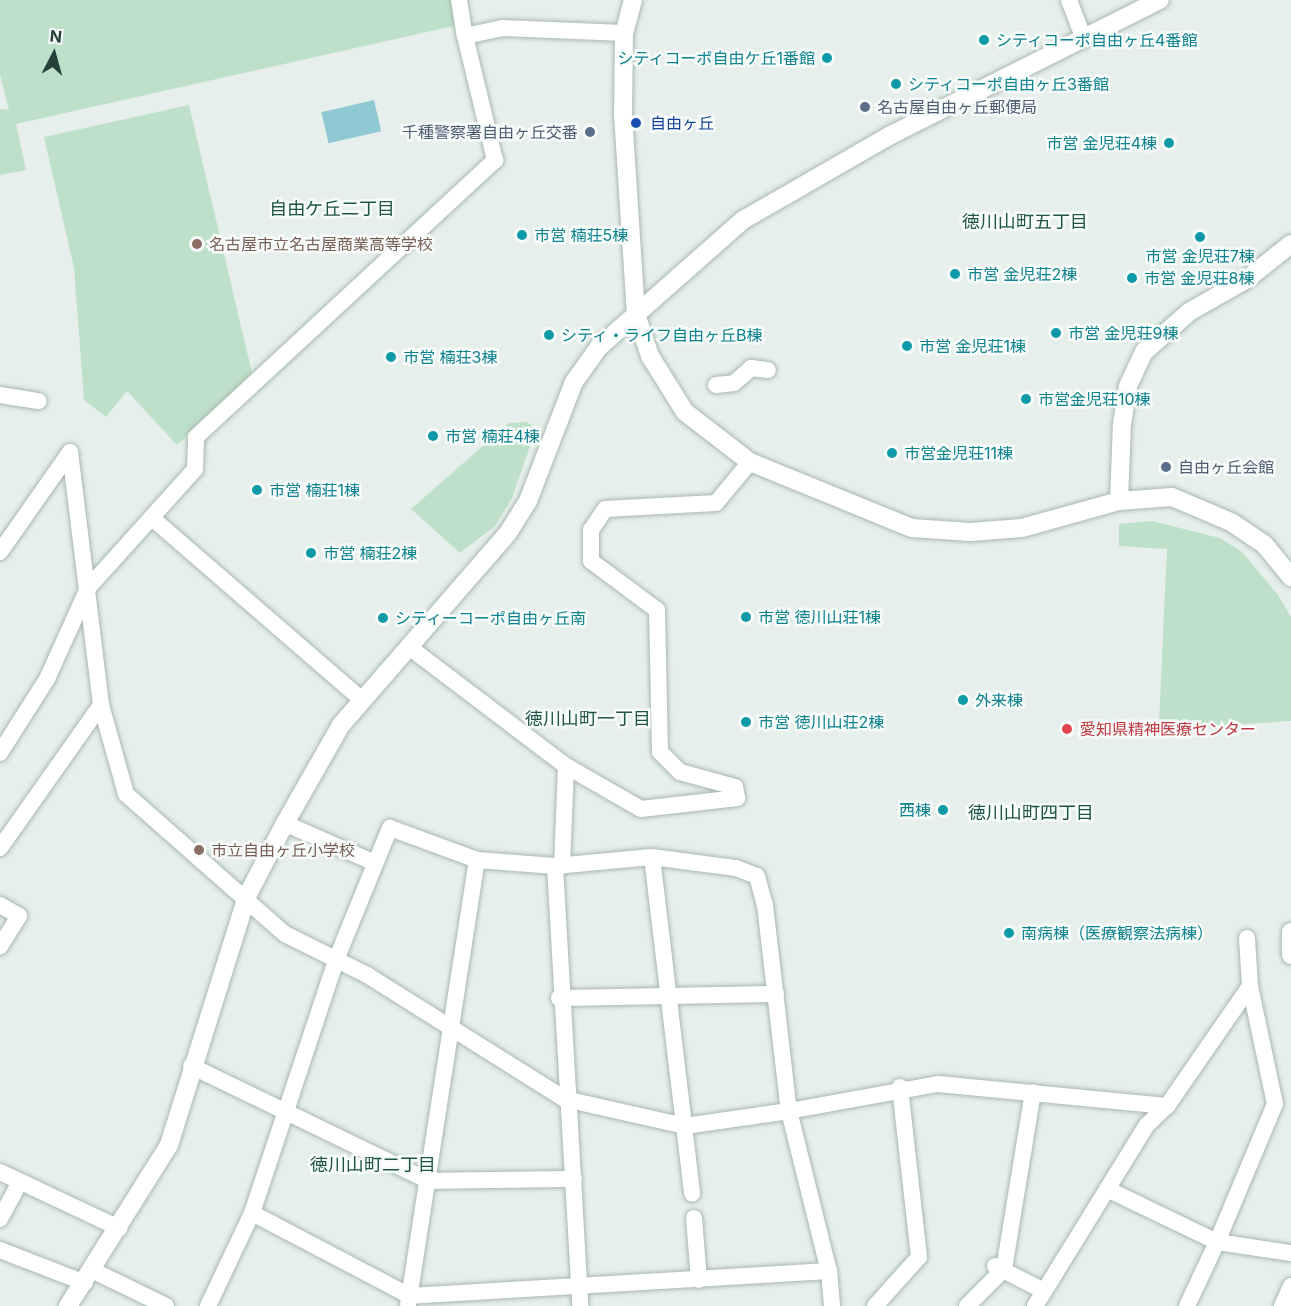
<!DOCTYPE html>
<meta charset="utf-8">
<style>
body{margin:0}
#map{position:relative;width:1291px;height:1306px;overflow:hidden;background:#e6efeb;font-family:Inter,"Noto Sans JP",sans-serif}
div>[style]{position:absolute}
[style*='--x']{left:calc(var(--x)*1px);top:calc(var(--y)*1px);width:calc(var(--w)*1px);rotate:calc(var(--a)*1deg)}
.green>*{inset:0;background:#bfe0c8}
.water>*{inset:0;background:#8ec9d4;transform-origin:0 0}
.roads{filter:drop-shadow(0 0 2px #a8b8b2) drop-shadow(0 0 2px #a8b8b2)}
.street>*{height:16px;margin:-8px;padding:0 8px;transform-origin:8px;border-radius:8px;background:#fff}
.secondary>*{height:18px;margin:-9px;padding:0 9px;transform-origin:9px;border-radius:9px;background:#fff}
.dots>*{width:16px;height:16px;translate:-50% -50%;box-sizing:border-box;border:3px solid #f7fbf9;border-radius:50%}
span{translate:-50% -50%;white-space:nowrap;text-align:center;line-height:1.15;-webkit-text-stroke:5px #f7fbf9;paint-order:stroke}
.culture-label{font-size:16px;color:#0d838f}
.left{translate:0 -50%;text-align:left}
.right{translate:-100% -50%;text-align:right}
.service-label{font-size:16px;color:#4e5e75}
.transit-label{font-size:16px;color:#164399}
.education-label{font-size:16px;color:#785e54}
.health-label{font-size:16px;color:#be3a42}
.neighbourhood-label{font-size:18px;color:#1f5548}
.north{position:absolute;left:24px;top:24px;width:60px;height:60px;-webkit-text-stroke:4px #f7fbf9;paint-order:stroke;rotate:6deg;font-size:16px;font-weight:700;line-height:24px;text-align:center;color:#24423a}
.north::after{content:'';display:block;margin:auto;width:21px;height:27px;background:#24423a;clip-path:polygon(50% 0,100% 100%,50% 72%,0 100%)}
</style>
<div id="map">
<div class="green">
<div style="clip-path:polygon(0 0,454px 0,458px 25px,16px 124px,26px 170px,0 175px,0 109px,9px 110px,0 75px)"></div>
<div style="clip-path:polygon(189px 105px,252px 373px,177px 445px,127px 391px,106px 417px,84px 400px,74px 268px,44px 137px)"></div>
<div style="clip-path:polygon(527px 422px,536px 429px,512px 498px,495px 526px,460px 553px,411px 509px,509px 423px)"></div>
<div style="clip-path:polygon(1152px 521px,1220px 538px,1242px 552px,1278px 595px,1291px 617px,1291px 721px,1176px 729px,1159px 724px,1167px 549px,1119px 546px,1119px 524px)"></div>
</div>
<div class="water">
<div style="left:374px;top:100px;width:32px;height:54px;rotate:77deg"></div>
</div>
<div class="roads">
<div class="street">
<div style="--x:459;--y:0;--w:36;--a:81"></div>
<div style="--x:465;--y:36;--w:39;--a:-12"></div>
<div style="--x:503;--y:28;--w:121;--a:2.4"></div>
<div style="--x:1069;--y:0;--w:40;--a:69"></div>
<div style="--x:716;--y:385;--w:18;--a:-6"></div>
<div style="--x:734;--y:383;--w:23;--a:-41"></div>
<div style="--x:751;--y:368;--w:17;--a:7"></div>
<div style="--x:0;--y:395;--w:39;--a:9"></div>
<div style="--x:152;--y:518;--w:276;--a:40.9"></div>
<div style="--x:0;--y:552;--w:122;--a:-55"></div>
<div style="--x:70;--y:452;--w:255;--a:83"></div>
<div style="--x:101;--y:705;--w:92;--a:74.3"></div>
<div style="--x:126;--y:794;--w:212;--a:41.4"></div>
<div style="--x:285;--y:934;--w:92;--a:26.6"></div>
<div style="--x:367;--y:975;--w:234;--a:32.1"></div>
<div style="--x:565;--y:1099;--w:123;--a:12.7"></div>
<div style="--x:685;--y:1126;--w:105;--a:-8.2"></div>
<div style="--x:789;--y:1111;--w:165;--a:76"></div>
<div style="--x:829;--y:1271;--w:420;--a:176.6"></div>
<div style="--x:410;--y:1296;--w:178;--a:-152.3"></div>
<div style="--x:409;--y:647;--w:197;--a:37.2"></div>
<div style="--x:566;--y:766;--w:86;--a:29.8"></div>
<div style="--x:641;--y:809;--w:97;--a:-6.5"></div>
<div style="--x:737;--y:798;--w:11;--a:-100"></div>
<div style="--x:735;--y:787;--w:57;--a:-164.7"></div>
<div style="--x:680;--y:772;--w:28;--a:-135"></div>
<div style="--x:660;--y:752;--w:142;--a:-91.2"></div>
<div style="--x:657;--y:610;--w:82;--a:-143.4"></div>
<div style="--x:591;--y:561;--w:31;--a:-90"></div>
<div style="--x:591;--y:530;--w:25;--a:-56"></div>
<div style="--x:605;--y:509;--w:111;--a:-3.1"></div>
<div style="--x:716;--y:503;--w:53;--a:-50.3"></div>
<div style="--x:0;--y:753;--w:88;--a:-57.6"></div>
<div style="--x:47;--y:679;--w:100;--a:-65.7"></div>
<div style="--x:88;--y:588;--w:160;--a:-48"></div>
<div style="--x:195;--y:469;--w:32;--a:-88"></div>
<div style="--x:196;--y:437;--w:408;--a:-42.8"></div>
<div style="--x:495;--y:160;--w:128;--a:-103.6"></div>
<div style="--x:284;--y:823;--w:97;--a:23.7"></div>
<div style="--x:0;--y:848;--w:175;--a:-54.8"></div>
<div style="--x:652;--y:857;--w:339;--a:83.2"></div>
<div style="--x:555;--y:866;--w:441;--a:86.7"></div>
<div style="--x:562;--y:866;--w:100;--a:-87.7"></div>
<div style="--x:0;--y:905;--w:22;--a:30"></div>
<div style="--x:19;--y:916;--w:36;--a:122"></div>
<div style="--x:559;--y:998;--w:217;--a:-1.1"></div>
<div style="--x:191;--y:1066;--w:264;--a:25.8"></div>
<div style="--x:429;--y:1181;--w:145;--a:-0.8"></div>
<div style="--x:0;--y:1172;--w:132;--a:25.2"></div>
<div style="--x:1107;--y:1189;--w:122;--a:25.7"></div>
<div style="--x:1217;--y:1242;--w:150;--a:-67.2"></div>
<div style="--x:1275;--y:1104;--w:121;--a:-102"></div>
<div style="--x:1250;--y:986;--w:48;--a:-93.6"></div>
<div style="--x:694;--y:1218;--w:62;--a:85.4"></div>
<div style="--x:0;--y:1219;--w:42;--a:-61.6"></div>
<div style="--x:0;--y:1250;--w:91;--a:21.2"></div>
<div style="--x:995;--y:1266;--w:53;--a:27.1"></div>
<div style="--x:94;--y:1271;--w:80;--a:25.9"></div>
<div style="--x:829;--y:1271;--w:35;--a:85"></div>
<div style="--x:408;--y:1305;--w:450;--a:-81.2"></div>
<div style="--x:208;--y:1306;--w:103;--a:-64.7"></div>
<div style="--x:252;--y:1213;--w:267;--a:-71.6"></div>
<div style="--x:336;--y:960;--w:143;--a:-67.8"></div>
<div style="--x:390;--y:828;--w:93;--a:20.2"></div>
<div style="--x:477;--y:860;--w:78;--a:4.4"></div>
<div style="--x:555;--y:866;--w:97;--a:-5.3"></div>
<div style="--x:652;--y:857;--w:85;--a:7.5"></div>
<div style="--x:736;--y:868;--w:22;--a:21"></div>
<div style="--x:757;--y:876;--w:30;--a:75"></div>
<div style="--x:765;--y:905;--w:207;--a:83.4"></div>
<div style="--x:789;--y:1111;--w:151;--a:-10.3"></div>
<div style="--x:938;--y:1084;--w:230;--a:5.5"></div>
<div style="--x:875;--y:1306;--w:66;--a:-48.1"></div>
<div style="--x:919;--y:1257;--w:171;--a:-96.4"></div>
<div style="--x:967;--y:1306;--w:52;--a:-45"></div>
<div style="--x:1004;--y:1269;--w:179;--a:-80.7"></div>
<div style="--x:1035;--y:1306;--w:213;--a:-58.3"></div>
<div style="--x:1147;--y:1125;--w:28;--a:-44"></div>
<div style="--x:1167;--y:1106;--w:146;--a:-55.3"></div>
<div style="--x:1187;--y:1306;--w:71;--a:-64.9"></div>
<div style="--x:1217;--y:1242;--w:75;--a:8.5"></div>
<div style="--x:1282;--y:1306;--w:22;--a:-66"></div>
</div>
<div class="secondary">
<div style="--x:633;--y:0;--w:34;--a:105"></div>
<div style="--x:624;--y:33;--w:81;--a:90.7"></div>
<div style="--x:623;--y:114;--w:200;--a:86.3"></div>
<div style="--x:636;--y:314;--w:44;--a:71.6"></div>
<div style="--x:650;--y:356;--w:66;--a:58"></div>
<div style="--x:685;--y:412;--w:82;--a:37.6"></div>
<div style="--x:750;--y:462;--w:175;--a:22.2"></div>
<div style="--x:912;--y:528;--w:58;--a:3.9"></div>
<div style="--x:970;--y:532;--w:52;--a:-4.4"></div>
<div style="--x:1022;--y:528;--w:101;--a:-15.6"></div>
<div style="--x:1119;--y:501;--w:53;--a:-4.3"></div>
<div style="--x:1172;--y:497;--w:64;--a:23"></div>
<div style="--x:1231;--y:522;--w:40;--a:34"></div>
<div style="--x:1264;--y:544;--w:43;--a:50.7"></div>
<div style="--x:1119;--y:501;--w:77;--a:-87.8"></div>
<div style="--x:1122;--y:424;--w:38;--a:-81"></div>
<div style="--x:1128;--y:386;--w:38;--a:-65"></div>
<div style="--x:1144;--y:352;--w:60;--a:-41.6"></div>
<div style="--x:1189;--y:312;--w:67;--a:-29.6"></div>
<div style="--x:1247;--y:279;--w:56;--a:-38.5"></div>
<div style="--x:1291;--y:932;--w:23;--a:90"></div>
<div style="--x:68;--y:1306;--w:190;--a:-57.9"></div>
<div style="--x:169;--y:1145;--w:261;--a:-72.6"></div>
<div style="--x:247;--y:896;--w:80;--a:-62.5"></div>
<div style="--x:284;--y:825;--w:115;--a:-60.3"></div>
<div style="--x:341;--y:725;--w:254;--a:-49"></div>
<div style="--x:508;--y:533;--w:38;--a:-58"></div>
<div style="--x:528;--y:501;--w:128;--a:-68.9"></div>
<div style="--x:574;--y:382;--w:43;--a:-54.5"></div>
<div style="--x:599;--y:347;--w:192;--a:-41.4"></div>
<div style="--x:743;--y:220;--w:171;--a:-29.9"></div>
<div style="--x:891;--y:135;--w:301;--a:-26.7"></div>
</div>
</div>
<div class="dots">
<div style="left:984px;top:40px;background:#0f9aa8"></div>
<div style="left:827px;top:58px;background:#0f9aa8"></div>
<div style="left:896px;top:84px;background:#0f9aa8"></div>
<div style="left:865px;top:107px;background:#5c6f8a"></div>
<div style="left:636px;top:123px;background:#1a4fb4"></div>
<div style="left:590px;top:132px;background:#5c6f8a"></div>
<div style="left:1169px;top:143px;background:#0f9aa8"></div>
<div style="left:522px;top:235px;background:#0f9aa8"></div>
<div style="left:1200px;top:237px;background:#0f9aa8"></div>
<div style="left:197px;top:244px;background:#8d6e63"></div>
<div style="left:955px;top:274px;background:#0f9aa8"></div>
<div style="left:1132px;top:278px;background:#0f9aa8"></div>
<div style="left:1056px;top:333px;background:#0f9aa8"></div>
<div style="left:549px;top:335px;background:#0f9aa8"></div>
<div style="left:907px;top:346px;background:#0f9aa8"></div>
<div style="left:391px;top:357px;background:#0f9aa8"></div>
<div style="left:1026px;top:399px;background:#0f9aa8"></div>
<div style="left:433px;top:436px;background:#0f9aa8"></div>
<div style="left:892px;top:453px;background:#0f9aa8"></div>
<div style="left:1166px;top:467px;background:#5c6f8a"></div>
<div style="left:257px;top:490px;background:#0f9aa8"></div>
<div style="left:311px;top:553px;background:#0f9aa8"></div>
<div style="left:746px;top:617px;background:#0f9aa8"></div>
<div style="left:383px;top:618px;background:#0f9aa8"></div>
<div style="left:963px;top:700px;background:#0f9aa8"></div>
<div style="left:746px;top:722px;background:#0f9aa8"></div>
<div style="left:1067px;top:729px;background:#e0444e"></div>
<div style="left:943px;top:810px;background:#0f9aa8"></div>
<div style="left:199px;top:850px;background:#8d6e63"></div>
<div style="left:1009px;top:933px;background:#0f9aa8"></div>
</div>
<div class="culture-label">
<span class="left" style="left:996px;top:40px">シティコーポ自由ヶ丘4番館</span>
<span class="right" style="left:815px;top:58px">シティコーポ自由ケ丘1番館</span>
<span class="left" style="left:908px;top:84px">シティコーポ自由ヶ丘3番館</span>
<span class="right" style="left:1157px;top:143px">市営 金児荘4棟</span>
<span class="left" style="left:534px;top:235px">市営 楠荘5棟</span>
<span style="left:1200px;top:256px">市営 金児荘7棟</span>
<span class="left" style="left:967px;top:274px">市営 金児荘2棟</span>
<span class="left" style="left:1144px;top:278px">市営 金児荘8棟</span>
<span class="left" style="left:1068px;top:333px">市営 金児荘9棟</span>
<span class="left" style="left:561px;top:335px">シティ・ライフ自由ヶ丘B棟</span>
<span class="left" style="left:919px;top:346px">市営 金児荘1棟</span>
<span class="left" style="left:403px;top:357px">市営 楠荘3棟</span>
<span class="left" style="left:1038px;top:399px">市営金児荘10棟</span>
<span class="left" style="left:445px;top:436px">市営 楠荘4棟</span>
<span class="left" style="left:904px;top:453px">市営金児荘11棟</span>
<span class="left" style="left:269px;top:490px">市営 楠荘1棟</span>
<span class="left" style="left:323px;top:553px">市営 楠荘2棟</span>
<span class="left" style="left:758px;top:617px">市営 徳川山荘1棟</span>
<span class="left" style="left:395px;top:618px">シティーコーポ自由ヶ丘南</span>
<span class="left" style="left:975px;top:700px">外来棟</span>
<span class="left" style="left:758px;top:722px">市営 徳川山荘2棟</span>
<span class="right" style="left:931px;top:810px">西棟</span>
<span class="left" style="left:1021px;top:933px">南病棟（医療観察法病棟）</span>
</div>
<div class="service-label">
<span class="left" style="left:877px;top:107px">名古屋自由ヶ丘郵便局</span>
<span class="right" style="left:578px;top:132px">千種警察署自由ヶ丘交番</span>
<span class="left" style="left:1178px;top:467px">自由ヶ丘会館</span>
</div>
<div class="transit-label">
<span class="left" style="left:650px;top:123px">自由ヶ丘</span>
</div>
<div class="education-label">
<span class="left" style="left:209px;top:244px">名古屋市立名古屋商業高等学校</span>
<span class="left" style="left:211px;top:850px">市立自由ヶ丘小学校</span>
</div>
<div class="health-label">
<span class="left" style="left:1080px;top:729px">愛知県精神医療センター</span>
</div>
<div class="neighbourhood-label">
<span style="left:332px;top:209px">自由ケ丘二丁目</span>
<span style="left:1025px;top:222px">徳川山町五丁目</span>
<span style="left:588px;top:719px">徳川山町一丁目</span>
<span style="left:1031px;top:813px">徳川山町四丁目</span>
<span style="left:373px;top:1165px">徳川山町二丁目</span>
</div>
<div class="north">N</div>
</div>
